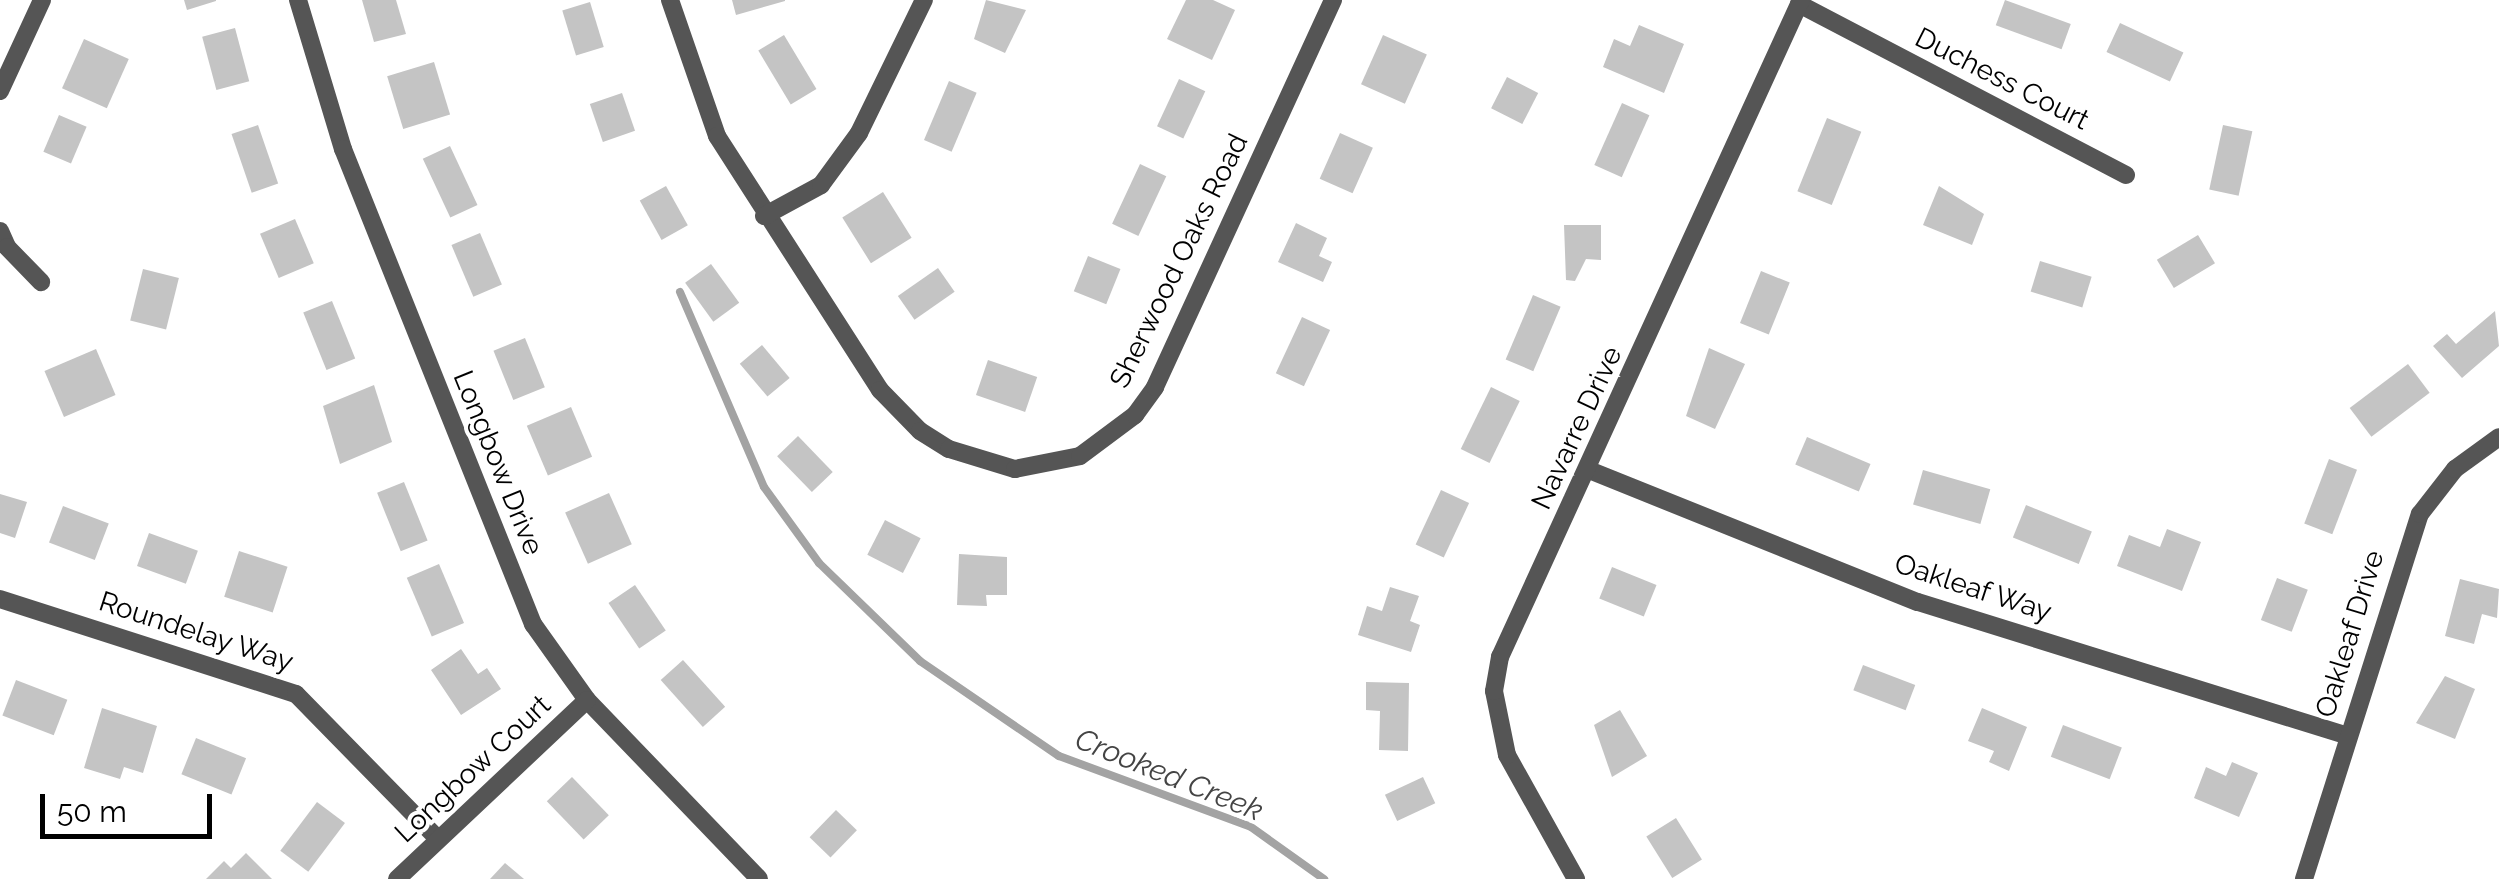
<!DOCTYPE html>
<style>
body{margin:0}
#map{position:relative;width:2499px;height:879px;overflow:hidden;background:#fff;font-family:Raleway,sans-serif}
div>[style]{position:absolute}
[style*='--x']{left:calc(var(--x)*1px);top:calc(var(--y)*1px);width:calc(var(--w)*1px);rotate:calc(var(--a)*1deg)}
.stream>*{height:8px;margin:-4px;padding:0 4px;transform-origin:4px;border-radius:4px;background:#a3a3a3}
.building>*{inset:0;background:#c4c4c4;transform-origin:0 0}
.street>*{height:18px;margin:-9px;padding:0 9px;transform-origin:9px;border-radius:9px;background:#555}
span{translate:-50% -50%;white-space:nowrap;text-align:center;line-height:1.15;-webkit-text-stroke:8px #fff;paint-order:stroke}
.street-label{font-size:28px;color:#000}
.water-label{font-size:30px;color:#444;font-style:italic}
.scale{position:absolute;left:40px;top:794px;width:172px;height:45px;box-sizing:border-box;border:5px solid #000;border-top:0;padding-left:12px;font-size:30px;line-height:35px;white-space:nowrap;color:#000;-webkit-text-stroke:8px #fff;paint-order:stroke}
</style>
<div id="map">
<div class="stream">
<div style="--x:680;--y:292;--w:212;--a:66.7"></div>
<div style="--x:764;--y:487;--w:94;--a:54.1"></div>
<div style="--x:819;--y:563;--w:141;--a:44.1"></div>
<div style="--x:920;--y:661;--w:168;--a:34.4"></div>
<div style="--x:1059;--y:756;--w:205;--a:20.3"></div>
<div style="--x:1251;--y:827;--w:90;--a:35.5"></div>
</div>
<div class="building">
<div style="clip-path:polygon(184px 0,216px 0,216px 1px,187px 10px)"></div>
<div style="clip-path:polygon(362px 0,396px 0,406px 34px,374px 42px)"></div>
<div style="clip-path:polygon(732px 0,785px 0,785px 1px,736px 15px)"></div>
<div style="clip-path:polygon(986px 0,1026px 10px,1005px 53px,974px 39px)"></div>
<div style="clip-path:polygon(1186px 0,1213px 0,1235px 10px,1212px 60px,1167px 39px)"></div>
<div style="left:2005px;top:0;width:70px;height:27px;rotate:20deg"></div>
<div style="left:590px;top:2px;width:47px;height:29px;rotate:73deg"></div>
<div style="left:2120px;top:23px;width:70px;height:32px;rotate:25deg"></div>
<div style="clip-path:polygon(1639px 25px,1684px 44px,1664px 93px,1603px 67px,1614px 39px,1630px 46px)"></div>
<div style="left:235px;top:28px;width:55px;height:34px;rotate:75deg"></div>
<div style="left:784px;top:35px;width:63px;height:30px;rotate:59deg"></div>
<div style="left:1383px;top:35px;width:48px;height:54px;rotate:24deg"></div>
<div style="left:84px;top:39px;width:49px;height:54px;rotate:24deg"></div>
<div style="left:434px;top:62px;width:55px;height:49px;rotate:73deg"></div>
<div style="left:1507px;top:77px;width:35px;height:35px;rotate:27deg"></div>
<div style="left:1179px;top:79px;width:29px;height:52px;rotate:25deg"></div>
<div style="left:949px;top:81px;width:30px;height:64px;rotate:23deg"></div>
<div style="left:622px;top:93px;width:40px;height:34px;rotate:71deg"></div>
<div style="left:1622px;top:103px;width:30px;height:68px;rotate:24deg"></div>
<div style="left:59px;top:115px;width:30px;height:40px;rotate:23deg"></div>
<div style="left:1827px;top:118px;width:37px;height:79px;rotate:22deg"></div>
<div style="left:258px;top:125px;width:62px;height:28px;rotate:71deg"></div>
<div style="left:2223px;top:125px;width:30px;height:66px;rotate:12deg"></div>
<div style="left:1340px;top:133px;width:36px;height:50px;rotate:24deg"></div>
<div style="left:450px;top:146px;width:65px;height:30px;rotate:65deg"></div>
<div style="left:1140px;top:164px;width:29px;height:66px;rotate:25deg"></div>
<div style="left:666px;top:186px;width:45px;height:30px;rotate:61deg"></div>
<div style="clip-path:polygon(1939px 186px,1984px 214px,1972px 245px,1923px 225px)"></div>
<div style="left:883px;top:192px;width:54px;height:48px;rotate:58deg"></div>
<div style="left:295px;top:219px;width:48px;height:38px;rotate:67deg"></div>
<div style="clip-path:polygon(1296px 223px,1327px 238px,1319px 256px,1332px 262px,1323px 282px,1278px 262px)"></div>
<div style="clip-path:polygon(1564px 225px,1601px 225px,1601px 260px,1586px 259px,1575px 281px,1566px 280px)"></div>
<div style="left:480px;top:233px;width:56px;height:31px;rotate:67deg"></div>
<div style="left:2198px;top:235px;width:33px;height:48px;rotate:59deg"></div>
<div style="left:1088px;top:256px;width:35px;height:38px;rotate:22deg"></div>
<div style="left:2040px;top:261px;width:54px;height:32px;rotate:17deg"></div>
<div style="left:711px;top:264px;width:48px;height:32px;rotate:54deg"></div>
<div style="left:938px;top:268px;width:29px;height:49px;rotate:55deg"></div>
<div style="left:143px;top:269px;width:37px;height:53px;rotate:14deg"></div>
<div style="left:1761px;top:271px;width:31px;height:56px;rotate:22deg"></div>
<div style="left:1533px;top:295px;width:30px;height:70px;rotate:23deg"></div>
<div style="left:332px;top:301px;width:62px;height:31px;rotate:68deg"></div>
<div style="clip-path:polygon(2495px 311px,2499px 346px,2462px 378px,2433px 346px,2447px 334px,2456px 344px)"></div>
<div style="left:1302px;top:317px;width:31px;height:62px;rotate:25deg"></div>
<div style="left:525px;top:338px;width:53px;height:34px;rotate:68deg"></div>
<div style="left:762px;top:345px;width:43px;height:29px;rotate:50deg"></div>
<div style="clip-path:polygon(1709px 348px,1745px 364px,1715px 429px,1686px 416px)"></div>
<div style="left:96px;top:349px;width:50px;height:56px;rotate:67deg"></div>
<div style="left:988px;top:360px;width:52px;height:37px;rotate:19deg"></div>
<div style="left:2408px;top:364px;width:36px;height:73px;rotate:53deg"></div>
<div style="clip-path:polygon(374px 385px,392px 442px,340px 464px,323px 406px)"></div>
<div style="left:1491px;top:387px;width:32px;height:69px;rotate:26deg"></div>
<div style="left:571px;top:407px;width:54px;height:48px;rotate:67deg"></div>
<div style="left:798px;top:436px;width:50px;height:29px;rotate:46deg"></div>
<div style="left:1807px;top:437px;width:69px;height:30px;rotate:23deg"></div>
<div style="left:2329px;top:459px;width:30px;height:69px;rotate:21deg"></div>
<div style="left:1923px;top:470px;width:70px;height:36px;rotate:16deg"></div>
<div style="left:404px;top:482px;width:63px;height:29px;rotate:68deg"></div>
<div style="left:1441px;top:490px;width:31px;height:60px;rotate:25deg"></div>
<div style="left:609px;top:493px;width:56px;height:48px;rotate:66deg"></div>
<div style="clip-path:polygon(0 494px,27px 502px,15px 538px,0 533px)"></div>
<div style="left:2026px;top:505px;width:71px;height:35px;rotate:22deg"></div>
<div style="left:63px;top:506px;width:49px;height:39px;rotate:21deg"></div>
<div style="left:885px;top:520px;width:40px;height:39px;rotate:27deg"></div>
<div style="clip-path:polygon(2167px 529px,2201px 542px,2182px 591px,2117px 566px,2129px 535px,2160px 547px)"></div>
<div style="left:149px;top:533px;width:52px;height:35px;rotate:20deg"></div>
<div style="left:239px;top:551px;width:51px;height:48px;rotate:18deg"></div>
<div style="clip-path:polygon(959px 554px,1007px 557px,1007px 595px,986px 595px,987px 606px,957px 605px)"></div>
<div style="left:439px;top:564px;width:64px;height:35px;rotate:67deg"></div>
<div style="left:1612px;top:567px;width:48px;height:34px;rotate:22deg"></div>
<div style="left:2277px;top:578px;width:33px;height:45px;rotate:21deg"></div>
<div style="clip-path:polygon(2460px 579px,2499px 589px,2497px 618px,2482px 614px,2474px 644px,2445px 636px)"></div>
<div style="left:635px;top:585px;width:55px;height:32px;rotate:56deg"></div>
<div style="clip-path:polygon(1390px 587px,1419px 596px,1410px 621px,1420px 625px,1411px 652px,1358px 635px,1367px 606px,1382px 611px)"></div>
<div style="clip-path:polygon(461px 649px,478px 674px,487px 668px,501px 689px,461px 715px,431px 670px)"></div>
<div style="left:683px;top:660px;width:63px;height:30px;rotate:48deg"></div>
<div style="left:1863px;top:665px;width:56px;height:27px;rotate:21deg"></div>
<div style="clip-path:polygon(2445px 676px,2475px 689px,2455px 739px,2416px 723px)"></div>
<div style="left:16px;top:680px;width:55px;height:38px;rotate:21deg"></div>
<div style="clip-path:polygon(1366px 682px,1409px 683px,1408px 751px,1379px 750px,1380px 711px,1366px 710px)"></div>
<div style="clip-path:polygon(102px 708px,157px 726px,143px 773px,124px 767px,120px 779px,84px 768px)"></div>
<div style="clip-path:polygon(1982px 708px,2027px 727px,2009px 771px,1989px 762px,1994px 751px,1968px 741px)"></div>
<div style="clip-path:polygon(1620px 710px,1647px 756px,1612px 777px,1594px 725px)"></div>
<div style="left:2063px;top:725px;width:63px;height:34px;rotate:21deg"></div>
<div style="left:196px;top:738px;width:54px;height:39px;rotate:22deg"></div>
<div style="clip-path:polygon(2232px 762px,2258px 773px,2239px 817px,2194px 798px,2206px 767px,2226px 776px)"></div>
<div style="left:572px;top:777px;width:53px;height:35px;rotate:46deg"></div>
<div style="left:1423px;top:777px;width:29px;height:42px;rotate:65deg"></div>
<div style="left:317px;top:802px;width:35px;height:61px;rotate:37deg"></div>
<div style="left:836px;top:810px;width:29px;height:38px;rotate:44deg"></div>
<div style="left:1676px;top:818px;width:49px;height:35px;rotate:58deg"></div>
<div style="clip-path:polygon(246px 853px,272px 879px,206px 879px,224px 861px,231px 868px)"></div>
<div style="clip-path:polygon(505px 863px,524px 879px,490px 879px)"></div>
</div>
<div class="street">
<div style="--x:298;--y:0;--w:156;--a:73.2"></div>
<div style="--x:343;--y:149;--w:512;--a:68.2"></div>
<div style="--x:533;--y:624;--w:93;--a:54.6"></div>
<div style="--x:587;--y:700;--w:248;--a:46.1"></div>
<div style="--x:670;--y:0;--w:144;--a:70.9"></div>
<div style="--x:717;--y:136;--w:302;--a:57.3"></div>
<div style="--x:880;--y:390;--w:57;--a:45.7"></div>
<div style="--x:920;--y:431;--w:34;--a:32"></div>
<div style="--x:949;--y:449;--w:69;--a:16.9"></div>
<div style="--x:1015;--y:469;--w:66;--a:-11.3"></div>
<div style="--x:1080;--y:456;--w:69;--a:-36.7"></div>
<div style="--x:1135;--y:415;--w:34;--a:-54"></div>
<div style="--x:1155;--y:387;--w:426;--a:-65.3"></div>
<div style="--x:1799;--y:4;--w:369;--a:27.6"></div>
<div style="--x:0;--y:91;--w:100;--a:-65.2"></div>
<div style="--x:764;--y:216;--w:65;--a:-28.5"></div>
<div style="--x:821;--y:185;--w:64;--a:-53.8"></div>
<div style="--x:859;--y:133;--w:148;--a:-64"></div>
<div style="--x:0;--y:231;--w:17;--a:66"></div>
<div style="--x:7;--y:247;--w:49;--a:45.8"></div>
<div style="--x:1589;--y:470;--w:354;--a:21.9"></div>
<div style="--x:1918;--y:602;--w:449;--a:17.3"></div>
<div style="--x:0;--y:599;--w:311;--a:17.8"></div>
<div style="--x:296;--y:694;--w:202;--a:45.6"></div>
<div style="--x:397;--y:879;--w:261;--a:-43.3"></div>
<div style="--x:1576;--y:879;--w:142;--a:-119.1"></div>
<div style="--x:1507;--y:755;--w:65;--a:-101.5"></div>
<div style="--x:1494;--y:691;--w:35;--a:-80"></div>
<div style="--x:1500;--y:657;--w:723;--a:-65.39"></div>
<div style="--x:2304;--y:879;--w:383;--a:-72.4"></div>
<div style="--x:2420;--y:514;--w:57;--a:-52.1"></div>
<div style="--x:2455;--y:469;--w:54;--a:-36"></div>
</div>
<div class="street-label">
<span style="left:2002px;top:79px;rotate:27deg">Duchess Court</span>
<span style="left:1179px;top:261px;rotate:-64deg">Sherwood Oaks Road</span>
<span style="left:1577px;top:428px;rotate:-65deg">Navarre Drive</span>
<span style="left:498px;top:463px;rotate:68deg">Longbow Drive</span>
<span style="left:1973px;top:588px;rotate:18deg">Oakleaf Way</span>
<span style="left:196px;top:632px;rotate:18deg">Roundelay Way</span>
<span style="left:2350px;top:634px;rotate:-73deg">Oakleaf Drive</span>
<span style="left:473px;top:769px;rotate:-43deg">Longbow Court</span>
</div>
<div class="water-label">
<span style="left:1169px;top:775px;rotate:22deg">Crooked Creek</span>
</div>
<div class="scale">50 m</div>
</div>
